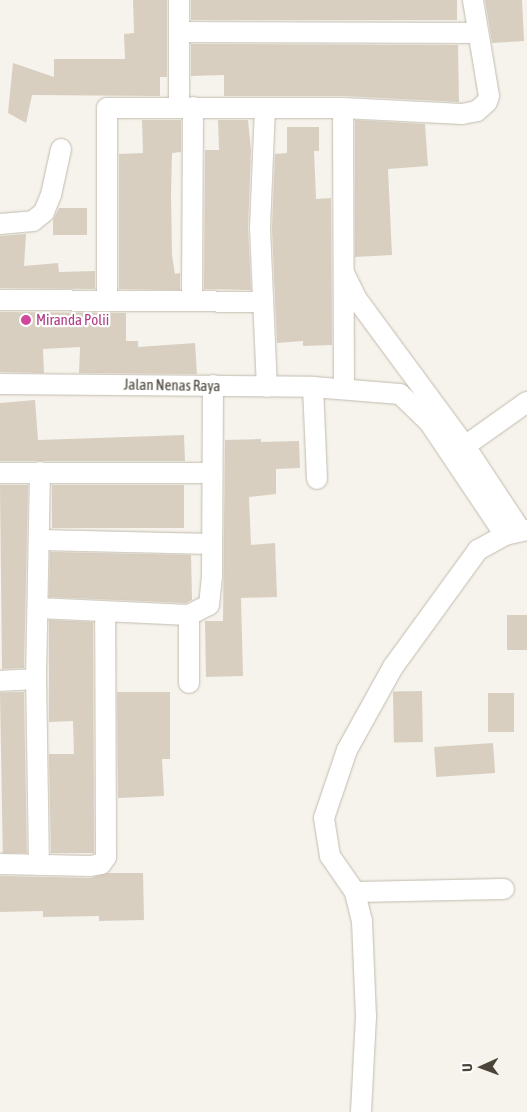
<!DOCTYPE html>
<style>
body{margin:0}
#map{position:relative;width:527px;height:1112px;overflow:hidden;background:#f6f3ec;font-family:"Asap Condensed",sans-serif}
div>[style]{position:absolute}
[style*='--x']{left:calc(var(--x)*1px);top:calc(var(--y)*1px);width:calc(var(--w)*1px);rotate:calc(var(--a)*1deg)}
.building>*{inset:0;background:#d8cfc1;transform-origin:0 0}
.roads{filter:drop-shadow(0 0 1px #c2bbae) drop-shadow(0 0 1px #c2bbae)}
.minor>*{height:20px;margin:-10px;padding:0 10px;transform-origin:10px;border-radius:10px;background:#fff}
.dots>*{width:14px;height:14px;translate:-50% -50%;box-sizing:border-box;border:2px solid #fff;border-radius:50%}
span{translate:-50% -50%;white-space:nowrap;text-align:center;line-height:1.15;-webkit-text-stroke:4.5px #fff;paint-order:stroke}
.hotel-label{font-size:15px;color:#b23c85}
.left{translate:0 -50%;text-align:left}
.street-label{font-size:15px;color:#4b4439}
.north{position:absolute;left:457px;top:1042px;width:50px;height:50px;-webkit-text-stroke:4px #fff;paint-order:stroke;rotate:268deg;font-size:14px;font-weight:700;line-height:20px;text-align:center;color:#4b4439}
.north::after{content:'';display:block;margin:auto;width:18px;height:22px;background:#4b4439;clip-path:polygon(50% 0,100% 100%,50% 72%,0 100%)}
</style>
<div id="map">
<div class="building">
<div style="clip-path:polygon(133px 0,167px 0,167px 77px,160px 77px,160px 96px,32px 95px,26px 123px,8px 113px,13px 63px,54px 77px,54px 59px,125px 59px,124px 34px,134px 33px)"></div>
<div style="left:191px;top:0;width:266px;height:20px"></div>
<div style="clip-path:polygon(485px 0,522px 0,524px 41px,492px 43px)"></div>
<div style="clip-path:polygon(191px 44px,458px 45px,459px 102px,344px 96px,224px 96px,224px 75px,191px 76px)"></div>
<div style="clip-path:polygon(142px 120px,181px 120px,181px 152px,172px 153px,171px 193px,172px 255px,175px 274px,180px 273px,180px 290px,119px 289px,119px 154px,143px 153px)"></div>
<div style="clip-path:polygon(218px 120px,248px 120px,251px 150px,248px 228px,251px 290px,204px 289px,205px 150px,219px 150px)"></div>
<div style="clip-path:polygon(355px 120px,425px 124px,428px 166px,388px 169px,392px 255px,355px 257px)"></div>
<div style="clip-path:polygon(287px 127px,319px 127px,319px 151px,314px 151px,316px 199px,331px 198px,332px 345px,303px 346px,303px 341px,277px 343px,272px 228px,275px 154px,287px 153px)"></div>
<div style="clip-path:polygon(59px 208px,87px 208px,87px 235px,53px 235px,53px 220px)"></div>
<div style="clip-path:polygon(26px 234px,24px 266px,58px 263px,59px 272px,95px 271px,95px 289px,0 288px,0 236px)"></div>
<div style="clip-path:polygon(0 312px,126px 313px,126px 341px,138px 341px,138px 347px,195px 343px,197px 374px,79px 373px,80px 347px,43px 349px,44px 373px,0 372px)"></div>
<div style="clip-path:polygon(35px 400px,38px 440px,184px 435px,185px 461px,0 461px,0 403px)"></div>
<div style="clip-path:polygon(261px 439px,261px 442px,299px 441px,300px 468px,276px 469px,276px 494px,249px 497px,251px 545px,275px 543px,277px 597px,241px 598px,243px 676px,206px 677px,205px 621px,223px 621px,225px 440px)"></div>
<div style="clip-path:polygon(0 485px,28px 485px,24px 668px,2px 669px)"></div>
<div style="left:52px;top:485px;width:132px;height:43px"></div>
<div style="clip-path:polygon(50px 552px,191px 555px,192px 600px,186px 603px,49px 597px)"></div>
<div style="left:527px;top:615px;width:35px;height:20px;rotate:90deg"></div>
<div style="clip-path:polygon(49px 620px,93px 622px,94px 853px,51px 853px,49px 754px,74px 754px,73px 721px,49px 722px)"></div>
<div style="left:422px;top:691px;width:51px;height:29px;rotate:89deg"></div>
<div style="left:24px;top:692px;width:161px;height:24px;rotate:89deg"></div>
<div style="clip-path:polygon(117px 692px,170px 692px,170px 759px,162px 759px,164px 796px,118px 798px)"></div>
<div style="left:488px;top:693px;width:26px;height:39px"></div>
<div style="left:493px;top:743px;width:30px;height:59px;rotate:86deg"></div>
<div style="clip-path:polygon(107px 873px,143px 873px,144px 920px,99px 921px,99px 916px,43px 917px,43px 911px,0 912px,0 876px,90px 878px)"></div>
</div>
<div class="roads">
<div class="minor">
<div style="--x:179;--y:0;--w:107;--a:90"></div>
<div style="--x:179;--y:32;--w:299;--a:0.2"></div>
<div style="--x:265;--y:108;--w:120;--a:92.4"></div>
<div style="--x:260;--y:228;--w:159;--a:87.5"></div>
<div style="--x:343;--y:108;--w:280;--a:89.8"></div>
<div style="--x:0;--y:224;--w:33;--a:-5"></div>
<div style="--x:33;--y:221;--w:14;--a:-39"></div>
<div style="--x:44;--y:212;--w:18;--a:-68"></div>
<div style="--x:51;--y:195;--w:47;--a:-77.7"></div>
<div style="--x:345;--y:275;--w:25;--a:64"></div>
<div style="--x:356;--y:298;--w:184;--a:53.6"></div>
<div style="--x:465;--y:446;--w:102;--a:56.6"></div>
<div style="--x:0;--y:300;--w:262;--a:0.4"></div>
<div style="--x:107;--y:300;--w:192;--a:-90"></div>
<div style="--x:107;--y:108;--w:236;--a:0"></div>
<div style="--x:343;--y:108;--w:119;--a:2.9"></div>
<div style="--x:462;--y:114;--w:15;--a:-11"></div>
<div style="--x:477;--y:111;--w:13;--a:-42"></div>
<div style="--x:487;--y:102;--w:6;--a:-72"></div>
<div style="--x:489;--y:96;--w:97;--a:-99.5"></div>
<div style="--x:192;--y:301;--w:194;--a:-89.7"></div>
<div style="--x:0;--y:384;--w:313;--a:0.5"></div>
<div style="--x:313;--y:387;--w:87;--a:4.6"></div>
<div style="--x:400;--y:394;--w:40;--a:44"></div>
<div style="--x:429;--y:422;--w:136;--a:56.1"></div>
<div style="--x:313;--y:387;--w:92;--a:87.5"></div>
<div style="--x:465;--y:446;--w:76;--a:-35.4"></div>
<div style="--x:0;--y:473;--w:211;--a:0"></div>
<div style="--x:39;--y:540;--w:173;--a:1.3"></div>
<div style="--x:38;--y:608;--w:151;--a:2.7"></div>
<div style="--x:189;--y:615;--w:22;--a:-27"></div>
<div style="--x:209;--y:605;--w:29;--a:-84"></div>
<div style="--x:212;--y:576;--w:191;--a:-89.7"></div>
<div style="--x:189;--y:615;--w:68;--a:90"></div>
<div style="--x:0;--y:681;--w:36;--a:-3"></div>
<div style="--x:0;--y:864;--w:90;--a:1.3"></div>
<div style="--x:90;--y:866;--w:11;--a:-10"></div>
<div style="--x:101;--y:864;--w:9;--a:-54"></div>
<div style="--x:106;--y:857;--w:245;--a:-90.2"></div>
<div style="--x:39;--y:865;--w:186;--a:-90.9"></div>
<div style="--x:36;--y:679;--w:207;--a:-88.9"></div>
<div style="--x:355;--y:892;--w:149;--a:-1.2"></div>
<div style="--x:361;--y:1112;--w:95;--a:-87"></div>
<div style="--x:366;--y:1017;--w:96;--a:-92.4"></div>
<div style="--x:362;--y:921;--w:30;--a:-104"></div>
<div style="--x:355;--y:892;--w:44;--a:-124.8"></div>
<div style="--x:330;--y:856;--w:38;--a:-99"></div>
<div style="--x:324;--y:818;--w:72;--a:-71.3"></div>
<div style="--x:347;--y:750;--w:95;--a:-61"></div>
<div style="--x:393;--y:667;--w:145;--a:-54"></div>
<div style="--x:478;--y:550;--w:31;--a:-29"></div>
<div style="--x:505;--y:535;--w:23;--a:-13"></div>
</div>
</div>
<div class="dots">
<div style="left:26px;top:320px;background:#d1479c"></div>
</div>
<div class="hotel-label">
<span class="left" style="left:36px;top:320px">Miranda Polii</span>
</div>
<div class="street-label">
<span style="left:172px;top:385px;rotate:1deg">Jalan Nenas Raya</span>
</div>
<div class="north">U</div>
</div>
